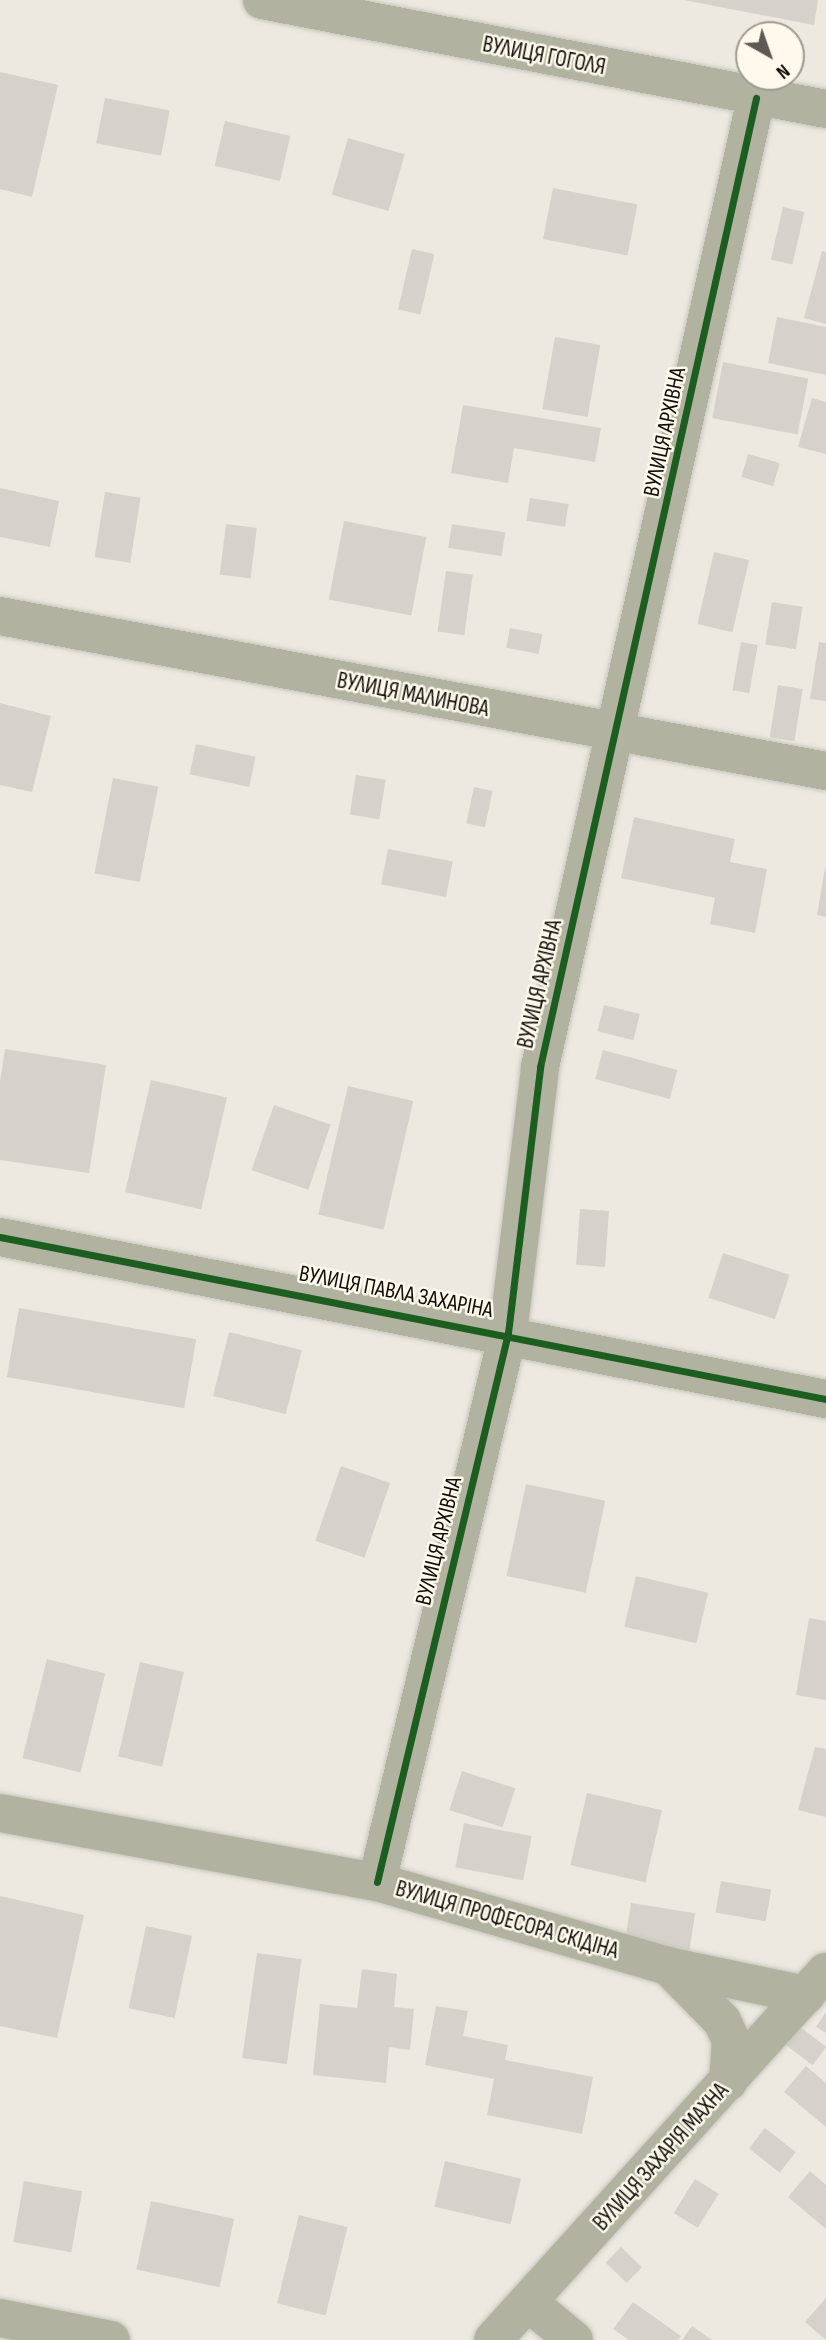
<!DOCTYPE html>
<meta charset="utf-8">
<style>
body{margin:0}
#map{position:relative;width:826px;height:2340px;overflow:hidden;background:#ede9e0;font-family:"Sofia Sans Condensed",sans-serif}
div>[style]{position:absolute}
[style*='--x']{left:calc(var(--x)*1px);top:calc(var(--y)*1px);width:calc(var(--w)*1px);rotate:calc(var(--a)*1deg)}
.building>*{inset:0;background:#d6d2cb;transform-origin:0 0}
.roads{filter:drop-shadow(0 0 2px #c9c5be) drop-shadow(0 0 2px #c9c5be)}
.minor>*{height:38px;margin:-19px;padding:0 19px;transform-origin:19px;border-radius:19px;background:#b1b29f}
.cycleway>*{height:7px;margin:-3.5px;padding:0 3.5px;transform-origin:3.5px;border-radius:3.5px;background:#1b5e20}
span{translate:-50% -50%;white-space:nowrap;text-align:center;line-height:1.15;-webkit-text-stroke:5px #fef9ec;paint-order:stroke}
.street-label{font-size:23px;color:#100d08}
.north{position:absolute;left:735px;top:21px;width:70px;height:70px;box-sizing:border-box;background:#fef9ec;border:2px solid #9f9b91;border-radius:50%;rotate:140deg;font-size:19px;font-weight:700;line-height:28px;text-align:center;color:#100d08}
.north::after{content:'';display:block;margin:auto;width:24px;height:32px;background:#5d5a54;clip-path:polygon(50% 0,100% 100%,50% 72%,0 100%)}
</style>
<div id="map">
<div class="building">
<div style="clip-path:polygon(684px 0,818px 0,814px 25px)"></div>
<div style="clip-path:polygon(0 72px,58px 85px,32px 197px,0 189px)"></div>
<div style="left:105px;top:98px;width:66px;height:46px;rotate:11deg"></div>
<div style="left:225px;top:121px;width:67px;height:46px;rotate:13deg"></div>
<div style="left:348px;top:138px;width:59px;height:59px;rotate:16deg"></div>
<div style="left:553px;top:188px;width:86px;height:52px;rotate:11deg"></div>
<div style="left:783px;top:207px;width:22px;height:54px;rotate:13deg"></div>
<div style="left:412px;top:249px;width:23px;height:62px;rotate:13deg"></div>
<div style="clip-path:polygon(822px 251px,826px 252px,826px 324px,804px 318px)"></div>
<div style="clip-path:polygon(777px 317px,826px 327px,826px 375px,768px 363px)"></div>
<div style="left:555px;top:337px;width:46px;height:73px;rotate:10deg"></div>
<div style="left:723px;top:362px;width:87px;height:57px;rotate:11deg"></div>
<div style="clip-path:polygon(812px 398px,826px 402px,826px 454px,798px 447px)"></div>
<div style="clip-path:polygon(463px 405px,601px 428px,595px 462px,514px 448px,508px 483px,451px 473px)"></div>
<div style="left:748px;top:454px;width:33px;height:24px;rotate:16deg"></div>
<div style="clip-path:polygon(0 488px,59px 501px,50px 547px,0 537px)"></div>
<div style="left:105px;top:492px;width:36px;height:66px;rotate:9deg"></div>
<div style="left:530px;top:498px;width:39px;height:23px;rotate:9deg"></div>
<div style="left:344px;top:521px;width:84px;height:80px;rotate:11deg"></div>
<div style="left:226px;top:524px;width:31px;height:51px;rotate:7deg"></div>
<div style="left:452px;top:524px;width:54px;height:24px;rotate:9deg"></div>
<div style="left:714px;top:552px;width:36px;height:74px;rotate:13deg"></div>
<div style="left:446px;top:571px;width:27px;height:61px;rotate:8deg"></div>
<div style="left:772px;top:602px;width:31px;height:43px;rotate:9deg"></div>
<div style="left:510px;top:628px;width:33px;height:20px;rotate:11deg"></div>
<div style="left:741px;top:642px;width:17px;height:49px;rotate:10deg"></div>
<div style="clip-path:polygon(819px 642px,826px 643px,826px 701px,810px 699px)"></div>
<div style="left:778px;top:685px;width:25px;height:53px;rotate:9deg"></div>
<div style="clip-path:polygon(0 703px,51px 716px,32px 792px,0 785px)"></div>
<div style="left:196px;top:744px;width:61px;height:31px;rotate:12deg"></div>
<div style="left:356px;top:775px;width:30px;height:40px;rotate:9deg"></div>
<div style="left:113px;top:778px;width:46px;height:97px;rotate:11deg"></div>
<div style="left:474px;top:787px;width:19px;height:37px;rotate:12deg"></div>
<div style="clip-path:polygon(634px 817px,735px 839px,730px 862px,767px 869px,755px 933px,710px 924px,715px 898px,621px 878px)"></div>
<div style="left:388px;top:849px;width:66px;height:36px;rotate:11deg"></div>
<div style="clip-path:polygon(825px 868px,826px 868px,826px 917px,817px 915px)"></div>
<div style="left:604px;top:1005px;width:37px;height:27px;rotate:14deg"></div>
<div style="clip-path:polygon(5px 1049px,106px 1065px,89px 1173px,0 1160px,0 1081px)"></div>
<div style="left:603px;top:1050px;width:77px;height:30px;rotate:15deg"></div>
<div style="left:151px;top:1080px;width:78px;height:115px;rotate:13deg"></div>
<div style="left:348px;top:1086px;width:67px;height:132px;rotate:13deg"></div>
<div style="left:274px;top:1105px;width:60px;height:69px;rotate:19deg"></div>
<div style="left:580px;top:1209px;width:29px;height:56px;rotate:4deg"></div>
<div style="left:723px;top:1253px;width:70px;height:47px;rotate:18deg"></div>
<div style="left:19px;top:1308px;width:180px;height:70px;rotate:10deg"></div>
<div style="left:229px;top:1332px;width:75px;height:66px;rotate:14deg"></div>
<div style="left:341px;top:1466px;width:52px;height:79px;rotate:19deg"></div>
<div style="left:526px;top:1484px;width:81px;height:94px;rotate:12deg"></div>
<div style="left:636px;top:1576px;width:74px;height:52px;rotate:13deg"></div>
<div style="clip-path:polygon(809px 1618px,826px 1621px,826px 1700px,796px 1695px)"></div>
<div style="left:47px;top:1659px;width:60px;height:102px;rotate:14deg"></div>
<div style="left:140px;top:1662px;width:45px;height:97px;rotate:13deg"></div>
<div style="clip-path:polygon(815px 1747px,826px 1749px,826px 1817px,798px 1810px)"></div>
<div style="left:462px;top:1771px;width:56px;height:41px;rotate:18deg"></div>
<div style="left:587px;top:1793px;width:77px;height:74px;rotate:13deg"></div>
<div style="left:464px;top:1823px;width:69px;height:45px;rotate:11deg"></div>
<div style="left:721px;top:1881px;width:51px;height:32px;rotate:10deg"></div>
<div style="clip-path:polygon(0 1896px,84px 1915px,57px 2038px,0 2026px)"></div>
<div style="left:631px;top:1903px;width:65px;height:39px;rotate:9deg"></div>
<div style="left:146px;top:1926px;width:47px;height:84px;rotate:12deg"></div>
<div style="left:257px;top:1953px;width:45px;height:106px;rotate:8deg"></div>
<div style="clip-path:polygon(362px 1969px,397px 1974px,394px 2007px,414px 2009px,410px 2050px,389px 2047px,386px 2083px,313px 2075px,320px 2004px,357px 2008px)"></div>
<div style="clip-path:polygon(436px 2006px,468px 2011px,463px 2036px,508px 2045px,505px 2060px,593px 2077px,582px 2134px,487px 2115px,494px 2079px,425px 2065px)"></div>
<div style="clip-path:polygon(826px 2012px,826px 2033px,816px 2027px)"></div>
<div style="left:796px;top:2024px;width:38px;height:23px;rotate:37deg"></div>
<div style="clip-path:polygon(806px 2066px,826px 2083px,826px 2127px,784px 2092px)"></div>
<div style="left:765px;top:2128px;width:39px;height:26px;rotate:38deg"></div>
<div style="left:445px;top:2161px;width:78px;height:47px;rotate:13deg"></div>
<div style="clip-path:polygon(810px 2171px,826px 2185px,826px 2229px,788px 2197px)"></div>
<div style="left:695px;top:2179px;width:28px;height:40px;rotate:32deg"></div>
<div style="left:24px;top:2181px;width:59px;height:62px;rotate:10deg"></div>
<div style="left:151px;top:2201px;width:85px;height:70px;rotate:12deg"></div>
<div style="left:299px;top:2215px;width:50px;height:91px;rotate:14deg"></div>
<div style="left:621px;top:2247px;width:29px;height:22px;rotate:44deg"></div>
<div style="clip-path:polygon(826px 2298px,826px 2340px,805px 2322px)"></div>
<div style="clip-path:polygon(633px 2302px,681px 2336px,678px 2340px,629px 2340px,613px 2329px)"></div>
<div style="clip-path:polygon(692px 2326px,712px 2340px,682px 2340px)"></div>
</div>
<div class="roads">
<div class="minor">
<div style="--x:262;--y:0;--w:574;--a:10.94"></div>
<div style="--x:0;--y:616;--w:840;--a:10.63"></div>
<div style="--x:0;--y:1237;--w:842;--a:11.1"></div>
<div style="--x:0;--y:1813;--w:383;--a:10.4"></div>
<div style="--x:377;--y:1882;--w:303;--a:16.1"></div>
<div style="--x:668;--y:1966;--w:141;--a:11.9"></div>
<div style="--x:377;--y:1882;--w:564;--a:-76.58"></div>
<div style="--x:508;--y:1333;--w:268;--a:-83.1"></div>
<div style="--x:540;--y:1067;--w:993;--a:-77.43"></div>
<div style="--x:668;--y:1966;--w:77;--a:45.5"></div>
<div style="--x:722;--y:2021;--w:21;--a:65"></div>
<div style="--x:731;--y:2040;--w:42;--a:94.1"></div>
<div style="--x:529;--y:2303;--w:58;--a:39.4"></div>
<div style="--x:0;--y:2318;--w:113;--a:11.2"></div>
<div style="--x:493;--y:2340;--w:496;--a:-47.9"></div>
</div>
</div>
<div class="cycleway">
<div style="--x:0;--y:1237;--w:842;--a:11.1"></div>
<div style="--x:377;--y:1882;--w:564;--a:-76.58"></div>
<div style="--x:508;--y:1333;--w:268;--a:-83.1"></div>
<div style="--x:540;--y:1067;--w:993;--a:-77.43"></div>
</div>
<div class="street-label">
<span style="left:544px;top:56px;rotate:11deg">ВУЛИЦЯ ГОГОЛЯ</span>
<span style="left:665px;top:432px;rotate:-78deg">ВУЛИЦЯ АРХІВНА</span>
<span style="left:413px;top:695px;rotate:11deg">ВУЛИЦЯ МАЛИНОВА</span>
<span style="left:540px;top:984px;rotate:-77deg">ВУЛИЦЯ АРХІВНА</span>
<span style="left:396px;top:1292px;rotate:11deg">ВУЛИЦЯ ПАВЛА ЗАХАРІНА</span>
<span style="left:439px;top:1541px;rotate:-76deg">ВУЛИЦЯ АРХІВНА</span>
<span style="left:507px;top:1920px;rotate:16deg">ВУЛИЦЯ ПРОФЕСОРА СКІДІНА</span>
<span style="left:661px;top:2157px;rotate:-48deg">ВУЛИЦЯ ЗАХАРІЯ МАХНА</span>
</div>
<div class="north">N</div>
</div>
